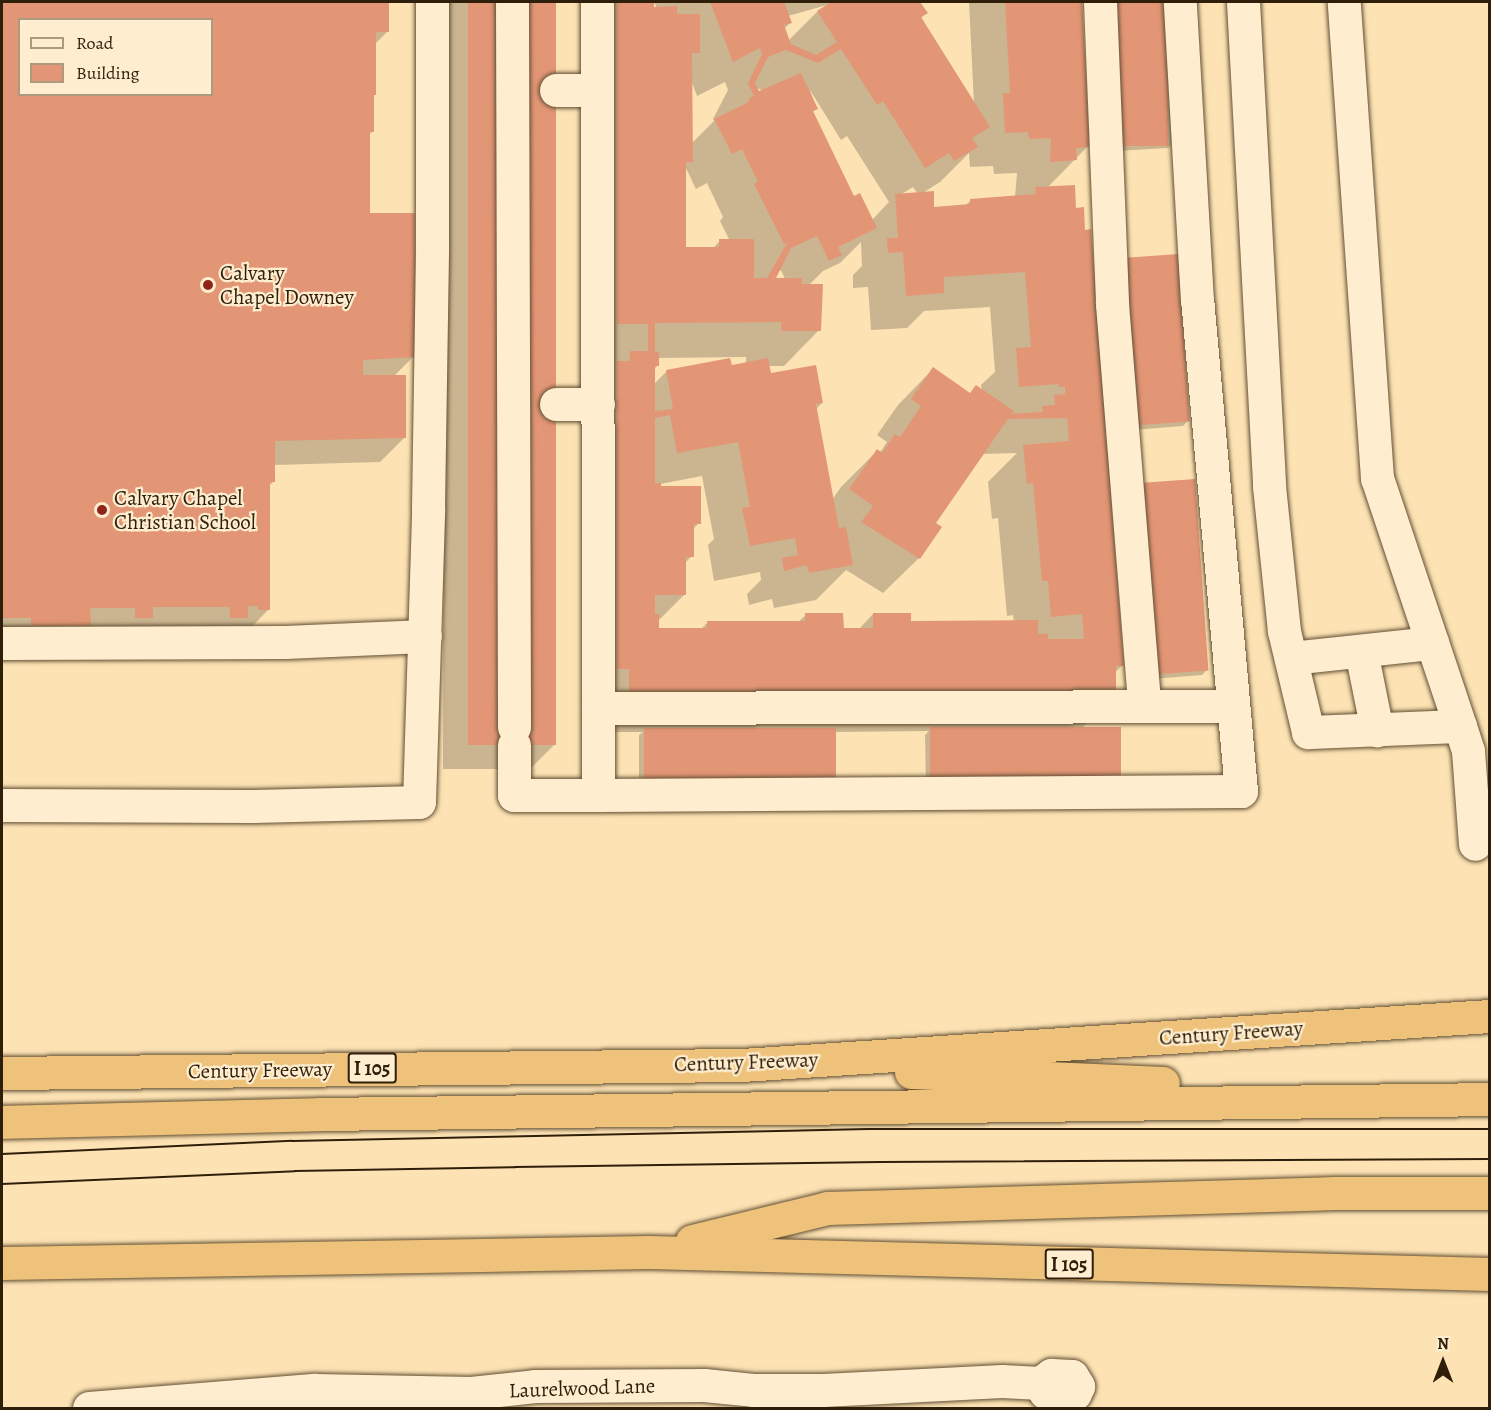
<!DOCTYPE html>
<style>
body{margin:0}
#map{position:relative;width:1491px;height:1410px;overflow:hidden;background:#fde3b4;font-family:Alegreya,serif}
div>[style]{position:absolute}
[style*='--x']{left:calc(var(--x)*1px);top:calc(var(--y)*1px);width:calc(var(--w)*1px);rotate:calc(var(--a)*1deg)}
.shadow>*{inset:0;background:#0003}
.building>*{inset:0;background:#e39676;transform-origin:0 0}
.roads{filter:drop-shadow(0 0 2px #624f34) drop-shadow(0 0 2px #624f34)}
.minor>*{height:33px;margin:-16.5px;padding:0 16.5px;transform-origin:16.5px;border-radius:16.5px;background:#feedce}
.highway>*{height:33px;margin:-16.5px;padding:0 16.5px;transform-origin:16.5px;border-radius:16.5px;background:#eec27a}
.tram>*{height:1.5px;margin:-0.75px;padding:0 0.75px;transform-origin:0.75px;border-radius:0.75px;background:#2f1e09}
.dots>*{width:16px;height:16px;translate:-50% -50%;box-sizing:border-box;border:3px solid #feedce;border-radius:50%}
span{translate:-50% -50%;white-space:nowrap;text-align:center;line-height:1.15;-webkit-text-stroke:4.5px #feedce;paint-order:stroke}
.shield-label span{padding:2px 4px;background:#feedce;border:2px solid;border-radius:4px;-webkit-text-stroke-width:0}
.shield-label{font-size:20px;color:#2f1e09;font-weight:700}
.poi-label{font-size:21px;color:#2f1e09}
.left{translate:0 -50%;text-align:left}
.street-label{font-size:21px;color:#2f1e09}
.frame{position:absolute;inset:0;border:3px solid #2f1e09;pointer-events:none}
.legend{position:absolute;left:18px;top:18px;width:195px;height:78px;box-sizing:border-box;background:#feedce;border:2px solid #ab9a7f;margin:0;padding:8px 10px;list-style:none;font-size:18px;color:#2f1e09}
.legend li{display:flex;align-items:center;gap:12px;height:30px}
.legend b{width:30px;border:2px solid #ab9a7f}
.north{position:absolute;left:1413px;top:1332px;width:60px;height:60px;-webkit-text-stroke:4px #feedce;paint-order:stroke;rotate:0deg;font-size:16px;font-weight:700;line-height:24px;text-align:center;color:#2f1e09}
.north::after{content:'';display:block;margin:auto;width:21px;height:27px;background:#2f1e09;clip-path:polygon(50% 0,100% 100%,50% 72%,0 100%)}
</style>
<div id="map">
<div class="shadow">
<div style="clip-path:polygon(evenodd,2px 2px,388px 2px,388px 31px,375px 44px,372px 132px,368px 136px,369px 215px,414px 356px,394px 376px,405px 437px,380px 462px,274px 465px,274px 481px,268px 487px,268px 610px,244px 635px,2px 642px,2px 2px,20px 20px,212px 20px,212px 94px,20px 94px,20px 20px)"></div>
<div style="clip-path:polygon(445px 2px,554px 2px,555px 744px,530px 769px,443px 769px)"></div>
<div style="clip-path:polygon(evenodd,581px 2px,653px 2px,653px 8px,657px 8px,654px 2px,918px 2px,926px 13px,920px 19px,974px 104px,969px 2px,1081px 2px,1088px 146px,1047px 188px,1123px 665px,1114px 673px,1114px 696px,1081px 729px,926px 786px,925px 735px,929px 731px,834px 732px,639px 786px,639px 735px,643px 732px,595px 732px,581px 2px,827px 5px,817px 12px,788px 41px,784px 29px,790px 23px,788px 16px,827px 5px,581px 2px,691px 80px,697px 96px,725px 82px,728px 90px,713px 119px,714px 121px,691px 144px,691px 80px,581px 2px,755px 87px,764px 91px,758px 93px,755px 87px,581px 2px,810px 90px,841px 140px,847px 136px,889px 202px,872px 220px,853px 198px,812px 113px,816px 108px,810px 90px,581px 2px,969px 153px,970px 167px,993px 166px,994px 174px,1017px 173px,1015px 197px,971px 200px,965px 206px,933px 208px,921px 194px,940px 182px,969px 153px,581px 2px,684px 164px,696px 189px,707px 183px,723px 217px,720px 221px,730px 241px,720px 241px,713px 248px,684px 248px,684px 164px,581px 2px,913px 187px,918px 194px,900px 195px,913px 187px,581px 2px,861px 242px,862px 266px,853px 275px,853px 288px,868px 287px,871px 330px,907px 328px,924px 311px,990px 307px,995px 372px,981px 385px,982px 390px,969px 394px,933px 369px,898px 405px,877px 435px,887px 442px,881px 451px,877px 451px,841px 487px,832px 500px,816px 409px,822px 403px,770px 375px,768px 366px,784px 366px,819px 330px,808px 286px,823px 271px,840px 263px,861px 242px,581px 2px,781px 270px,785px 279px,774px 279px,778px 272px,781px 270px,581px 2px,746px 357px,746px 363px,730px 367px,667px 371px,653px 385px,653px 370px,658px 365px,658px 358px,746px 357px,581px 2px,1017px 453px,988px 482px,992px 519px,998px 518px,1007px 616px,1013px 615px,1014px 622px,910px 622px,873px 614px,858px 630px,842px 630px,806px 615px,798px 622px,708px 622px,701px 629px,658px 629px,658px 621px,685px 594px,685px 563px,692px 556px,692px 530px,699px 523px,660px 487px,660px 484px,702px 476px,714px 539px,708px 545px,714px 581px,760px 572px,761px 580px,747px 594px,749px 605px,772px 599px,774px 608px,816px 600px,846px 570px,883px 593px,919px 558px,933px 523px,982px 454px,1017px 453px)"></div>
<div style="clip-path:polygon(1109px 2px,1166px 2px,1174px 143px,1168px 148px,1117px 151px)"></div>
<div style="clip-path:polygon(1126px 259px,1189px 420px,1183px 426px,1133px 430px)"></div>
<div style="clip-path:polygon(1143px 484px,1208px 669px,1202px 675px,1152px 679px,1138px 490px)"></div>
</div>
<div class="building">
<div style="clip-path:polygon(evenodd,2px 2px,389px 2px,389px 32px,376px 32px,376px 95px,374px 95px,374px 132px,370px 132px,370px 213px,415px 213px,415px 357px,363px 360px,363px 375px,406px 375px,406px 438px,275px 441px,275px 482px,270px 482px,270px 610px,258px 610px,258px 606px,248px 606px,248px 618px,230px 618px,230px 607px,153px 607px,153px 618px,135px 618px,135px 608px,90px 608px,91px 626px,31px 626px,31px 618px,2px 618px,2px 2px,20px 20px,212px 20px,212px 94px,20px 94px,20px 20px)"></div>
<div style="left:468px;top:2px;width:88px;height:743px"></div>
<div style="clip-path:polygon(617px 2px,654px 2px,654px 7px,677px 6px,677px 14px,700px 14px,700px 53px,692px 53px,693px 162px,686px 162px,686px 247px,719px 247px,719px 239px,754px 239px,754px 278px,767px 278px,787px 243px,784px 244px,754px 184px,758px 182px,742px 149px,732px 154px,714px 119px,749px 102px,748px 99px,754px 96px,748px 83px,762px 54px,760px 48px,733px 62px,710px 2px,784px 2px,792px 23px,784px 25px,791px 44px,816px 55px,837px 42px,817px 11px,831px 2px,920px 2px,928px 13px,921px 17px,990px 127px,972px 138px,978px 147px,954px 161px,949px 153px,925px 168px,883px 101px,877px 105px,841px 49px,818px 63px,786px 50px,768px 57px,755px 83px,759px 91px,801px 73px,818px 109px,813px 111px,854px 196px,860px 193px,877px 228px,838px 247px,842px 255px,829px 261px,817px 236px,791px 248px,776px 278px,802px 278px,802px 284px,823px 284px,821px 331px,781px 331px,781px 322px,655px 323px,655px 352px,659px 352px,659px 366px,655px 366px,655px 411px,673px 409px,666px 370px,730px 358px,732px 365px,768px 358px,771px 373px,816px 365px,823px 403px,816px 404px,839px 528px,846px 527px,853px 565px,809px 573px,807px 565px,784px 571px,782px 558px,798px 555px,795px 538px,750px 546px,742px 508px,750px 507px,738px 442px,677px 453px,670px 415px,655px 418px,655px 483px,661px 483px,661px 486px,701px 486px,701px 524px,694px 524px,694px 557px,686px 557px,686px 595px,655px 595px,655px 614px,659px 614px,659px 628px,707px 628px,707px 621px,805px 621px,805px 613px,843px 613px,844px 628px,873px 628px,873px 613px,911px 613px,911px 621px,1038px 620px,1038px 634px,1048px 634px,1048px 639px,1084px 639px,1082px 614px,1051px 617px,1048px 581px,1042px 581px,1033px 483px,1027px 484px,1023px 445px,1069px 441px,1067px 418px,1008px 419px,936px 523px,942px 527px,920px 559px,861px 522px,873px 506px,849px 489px,877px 449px,882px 453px,895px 434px,900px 437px,921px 406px,911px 399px,933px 367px,970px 393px,976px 385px,1014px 411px,1011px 414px,1043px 412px,1042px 406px,1055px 405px,1054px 395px,1065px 394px,1065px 387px,1059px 387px,1058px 384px,1019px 387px,1016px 348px,1031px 347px,1025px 272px,944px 277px,944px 293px,906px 296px,903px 252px,888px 253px,887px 238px,898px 238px,895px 194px,934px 191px,934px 207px,970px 204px,970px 199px,1036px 194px,1035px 187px,1075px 185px,1076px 208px,1084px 207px,1085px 230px,1091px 229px,1124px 666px,1116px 666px,1116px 696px,629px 697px,629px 669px,617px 669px,617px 361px,630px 361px,630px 351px,648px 351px,648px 324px,617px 324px)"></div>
<div style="clip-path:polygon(1005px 2px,1082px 2px,1090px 147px,1076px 148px,1077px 160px,1050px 162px,1051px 138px,1029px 139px,1028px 132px,1005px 133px,1003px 93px,1010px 93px)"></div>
<div style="left:1115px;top:2px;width:53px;height:144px"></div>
<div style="left:1178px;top:254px;width:168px;height:52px;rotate:86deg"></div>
<div style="left:1195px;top:479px;width:192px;height:52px;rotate:86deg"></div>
<div style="left:1121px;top:727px;width:53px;height:191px;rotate:90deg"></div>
<div style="left:644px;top:728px;width:192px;height:53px"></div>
</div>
<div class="roads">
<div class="minor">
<div style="--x:512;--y:2;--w:725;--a:89.84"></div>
<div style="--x:597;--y:2;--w:793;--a:89.93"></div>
<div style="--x:598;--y:795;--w:643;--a:-0.36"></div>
<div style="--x:1241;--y:791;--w:492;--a:-95.1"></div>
<div style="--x:1197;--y:301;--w:299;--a:-93.3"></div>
<div style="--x:1100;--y:2;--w:302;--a:87.7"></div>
<div style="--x:1112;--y:304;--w:403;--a:85.4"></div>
<div style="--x:1243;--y:2;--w:485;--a:86.9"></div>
<div style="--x:1269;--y:486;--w:146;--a:84.1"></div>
<div style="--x:1284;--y:631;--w:104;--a:76.6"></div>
<div style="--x:1308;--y:732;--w:152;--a:-2.3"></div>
<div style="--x:1460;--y:726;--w:262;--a:-108.5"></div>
<div style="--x:1377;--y:478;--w:477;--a:-94"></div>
<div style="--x:556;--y:90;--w:41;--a:0"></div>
<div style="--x:556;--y:404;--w:42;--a:0"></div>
<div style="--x:2;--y:643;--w:283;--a:-0.2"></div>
<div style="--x:285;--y:642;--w:140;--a:-2.5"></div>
<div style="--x:1361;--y:651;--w:81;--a:78.6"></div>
<div style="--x:1291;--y:658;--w:142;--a:-6.1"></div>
<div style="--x:598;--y:708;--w:635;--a:-0.18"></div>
<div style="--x:1460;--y:726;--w:26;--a:72"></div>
<div style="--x:1468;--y:751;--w:93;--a:85.7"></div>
<div style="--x:514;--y:745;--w:50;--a:90"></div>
<div style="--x:514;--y:795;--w:84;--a:0"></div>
<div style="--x:2;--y:805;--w:251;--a:0.2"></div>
<div style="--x:253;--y:806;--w:166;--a:-1.4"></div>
<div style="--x:419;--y:802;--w:294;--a:-88.2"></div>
<div style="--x:428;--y:508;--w:262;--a:-89.1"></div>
<div style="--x:432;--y:246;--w:244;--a:-90"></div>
<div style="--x:89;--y:1408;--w:227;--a:-4.6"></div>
<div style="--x:315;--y:1390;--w:156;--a:1.1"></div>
<div style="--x:471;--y:1393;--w:64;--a:-6.2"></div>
<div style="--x:535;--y:1386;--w:169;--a:-0.3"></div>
<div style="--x:704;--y:1385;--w:49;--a:5.8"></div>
<div style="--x:753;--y:1390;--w:70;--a:0"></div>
<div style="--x:823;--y:1390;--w:179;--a:-2.9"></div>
<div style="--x:1002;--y:1381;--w:38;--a:3"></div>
<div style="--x:1040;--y:1383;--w:14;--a:-36"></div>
<div style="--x:1051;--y:1375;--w:21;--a:3"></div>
<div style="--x:1072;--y:1376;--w:12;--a:59"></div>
<div style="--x:1078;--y:1386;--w:8;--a:113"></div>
<div style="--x:1075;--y:1393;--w:7;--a:164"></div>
<div style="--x:1068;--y:1395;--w:23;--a:-173"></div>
<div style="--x:1045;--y:1392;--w:10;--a:-119"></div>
</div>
<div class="highway">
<div style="--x:911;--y:1072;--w:252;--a:2.5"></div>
<div style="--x:2;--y:1073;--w:740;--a:-0.62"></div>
<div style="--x:742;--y:1065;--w:750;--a:-3.75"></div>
<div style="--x:2;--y:1122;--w:318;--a:-1.4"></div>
<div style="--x:320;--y:1114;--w:1170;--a:-0.73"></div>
<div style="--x:692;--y:1241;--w:139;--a:-13.7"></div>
<div style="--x:827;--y:1208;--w:508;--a:-1.69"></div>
<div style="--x:1335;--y:1193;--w:155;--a:0"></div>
<div style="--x:2;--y:1263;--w:647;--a:-0.97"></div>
<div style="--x:649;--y:1252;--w:841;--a:1.5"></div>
</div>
</div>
<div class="tram">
<div style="--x:2;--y:1154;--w:290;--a:-2.6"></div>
<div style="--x:292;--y:1141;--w:576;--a:-1.19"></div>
<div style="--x:868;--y:1129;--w:622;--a:0"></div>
<div style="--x:2;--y:1184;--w:293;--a:-2.5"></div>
<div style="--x:295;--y:1171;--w:220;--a:-1"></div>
<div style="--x:515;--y:1167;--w:365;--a:-0.8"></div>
<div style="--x:880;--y:1162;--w:610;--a:-0.28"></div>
</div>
<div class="dots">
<div style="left:208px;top:285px;background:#8f2418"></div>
<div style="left:102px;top:510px;background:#8f2418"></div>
</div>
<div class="shield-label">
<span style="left:372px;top:1068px">I 105</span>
<span style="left:1069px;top:1264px">I 105</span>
</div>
<div class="poi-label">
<span class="left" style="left:220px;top:285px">Calvary<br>Chapel Downey</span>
<span class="left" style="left:114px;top:510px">Calvary Chapel<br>Christian School</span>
</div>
<div class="street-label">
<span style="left:1231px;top:1033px;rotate:-4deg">Century Freeway</span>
<span style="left:746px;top:1062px;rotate:-2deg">Century Freeway</span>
<span style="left:260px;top:1070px;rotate:-1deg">Century Freeway</span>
<span style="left:582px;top:1388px;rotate:-2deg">Laurelwood Lane</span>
</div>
<div class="frame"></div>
<ul class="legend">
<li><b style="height:8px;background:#feedce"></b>Road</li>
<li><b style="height:16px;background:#e39676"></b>Building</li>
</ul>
<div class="north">N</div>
</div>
